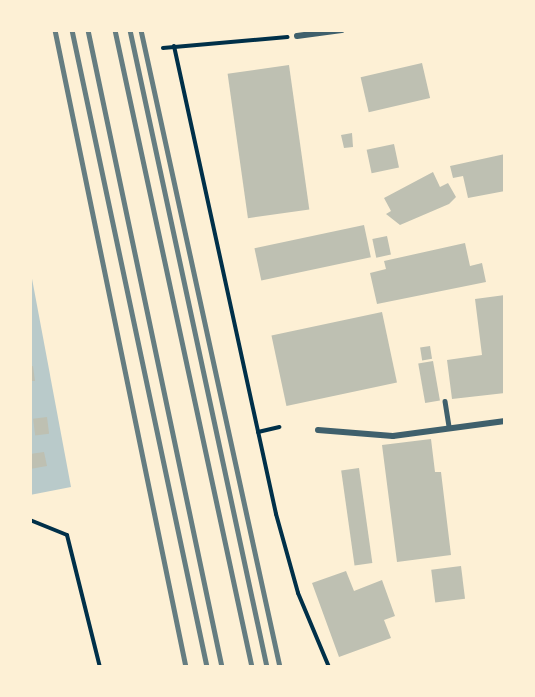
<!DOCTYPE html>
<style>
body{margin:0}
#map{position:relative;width:535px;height:697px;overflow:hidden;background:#fdf0d5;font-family:"Work Sans",sans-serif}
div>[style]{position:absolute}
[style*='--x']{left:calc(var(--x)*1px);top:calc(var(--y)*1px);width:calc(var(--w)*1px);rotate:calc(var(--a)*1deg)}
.green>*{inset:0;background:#b9caca}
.building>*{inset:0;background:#bec0b2;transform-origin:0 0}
.path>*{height:4px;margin:-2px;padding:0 2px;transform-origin:2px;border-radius:2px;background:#003049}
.service>*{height:4.5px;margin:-2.25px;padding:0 2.25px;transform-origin:2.25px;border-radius:2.25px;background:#3f606c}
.minor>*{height:6px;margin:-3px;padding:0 3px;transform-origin:3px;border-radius:3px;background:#3f606c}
.rail>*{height:4.5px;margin:-2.25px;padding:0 2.25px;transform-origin:2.25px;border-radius:2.25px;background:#657d81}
span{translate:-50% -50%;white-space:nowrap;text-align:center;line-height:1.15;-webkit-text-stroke:4.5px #fdf0d5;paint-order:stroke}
.frame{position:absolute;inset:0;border:32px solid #fdf0d5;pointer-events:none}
</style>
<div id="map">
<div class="green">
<div style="clip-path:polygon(30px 268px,71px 487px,30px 495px)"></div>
</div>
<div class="building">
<div style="left:422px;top:63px;width:36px;height:63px;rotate:77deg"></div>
<div style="left:289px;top:65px;width:146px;height:62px;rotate:82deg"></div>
<div style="clip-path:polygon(352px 133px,353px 147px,344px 148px,341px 135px)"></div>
<div style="left:394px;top:144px;width:24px;height:28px;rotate:78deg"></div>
<div style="clip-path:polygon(505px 154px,505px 191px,468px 198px,463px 176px,453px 178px,450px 166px)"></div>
<div style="clip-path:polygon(433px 172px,440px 187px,448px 183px,456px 197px,449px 204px,400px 225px,386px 214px,391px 211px,384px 198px)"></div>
<div style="left:364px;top:225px;width:33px;height:112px;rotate:78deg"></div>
<div style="left:387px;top:236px;width:19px;height:15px;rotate:78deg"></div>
<div style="clip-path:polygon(465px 243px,470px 266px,482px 263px,486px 282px,377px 304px,370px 273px,386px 269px,384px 261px)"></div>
<div style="clip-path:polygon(505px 295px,505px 393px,452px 399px,447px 360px,482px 355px,475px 299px)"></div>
<div style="left:382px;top:312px;width:72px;height:113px;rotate:78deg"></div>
<div style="left:430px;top:346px;width:13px;height:10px;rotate:81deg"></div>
<div style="left:433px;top:361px;width:40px;height:15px;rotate:80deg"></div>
<div style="clip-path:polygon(33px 366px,35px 381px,30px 381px,30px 367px)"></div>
<div style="left:47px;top:417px;width:17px;height:14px;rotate:83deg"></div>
<div style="clip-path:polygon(431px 439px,435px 472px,441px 472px,451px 555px,397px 562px,382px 445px)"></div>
<div style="clip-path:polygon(44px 452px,47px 466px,30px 469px,30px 454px)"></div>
<div style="left:359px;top:468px;width:96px;height:18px;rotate:82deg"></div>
<div style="left:461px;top:566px;width:33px;height:30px;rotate:83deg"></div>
<div style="clip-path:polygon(346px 571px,354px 591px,382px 580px,395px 616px,384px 620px,391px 638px,339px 657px,312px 583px)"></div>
</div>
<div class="path">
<div style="--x:174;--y:46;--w:479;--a:77.7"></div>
<div style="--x:276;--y:514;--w:82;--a:74.4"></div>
<div style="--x:298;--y:593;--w:80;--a:67.3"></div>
<div style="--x:163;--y:48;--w:125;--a:-5"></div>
<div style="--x:258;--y:432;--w:22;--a:-13"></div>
<div style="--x:30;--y:520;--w:40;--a:22"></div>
<div style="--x:67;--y:535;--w:136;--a:76"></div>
</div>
<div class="service">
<div style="--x:445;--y:401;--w:26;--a:81"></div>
</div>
<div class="minor">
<div style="--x:297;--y:36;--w:45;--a:-7.6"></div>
<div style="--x:318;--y:430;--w:75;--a:4.6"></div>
<div style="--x:393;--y:436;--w:113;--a:-7.6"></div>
</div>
<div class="rail">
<div style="--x:55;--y:30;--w:650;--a:78.38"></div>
<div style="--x:72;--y:30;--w:651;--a:78.03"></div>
<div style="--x:88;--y:30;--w:651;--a:78.12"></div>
<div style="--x:115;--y:30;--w:652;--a:77.86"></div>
<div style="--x:130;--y:30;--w:652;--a:77.86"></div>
<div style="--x:141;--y:30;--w:652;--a:77.69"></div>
</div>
<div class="frame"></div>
</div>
